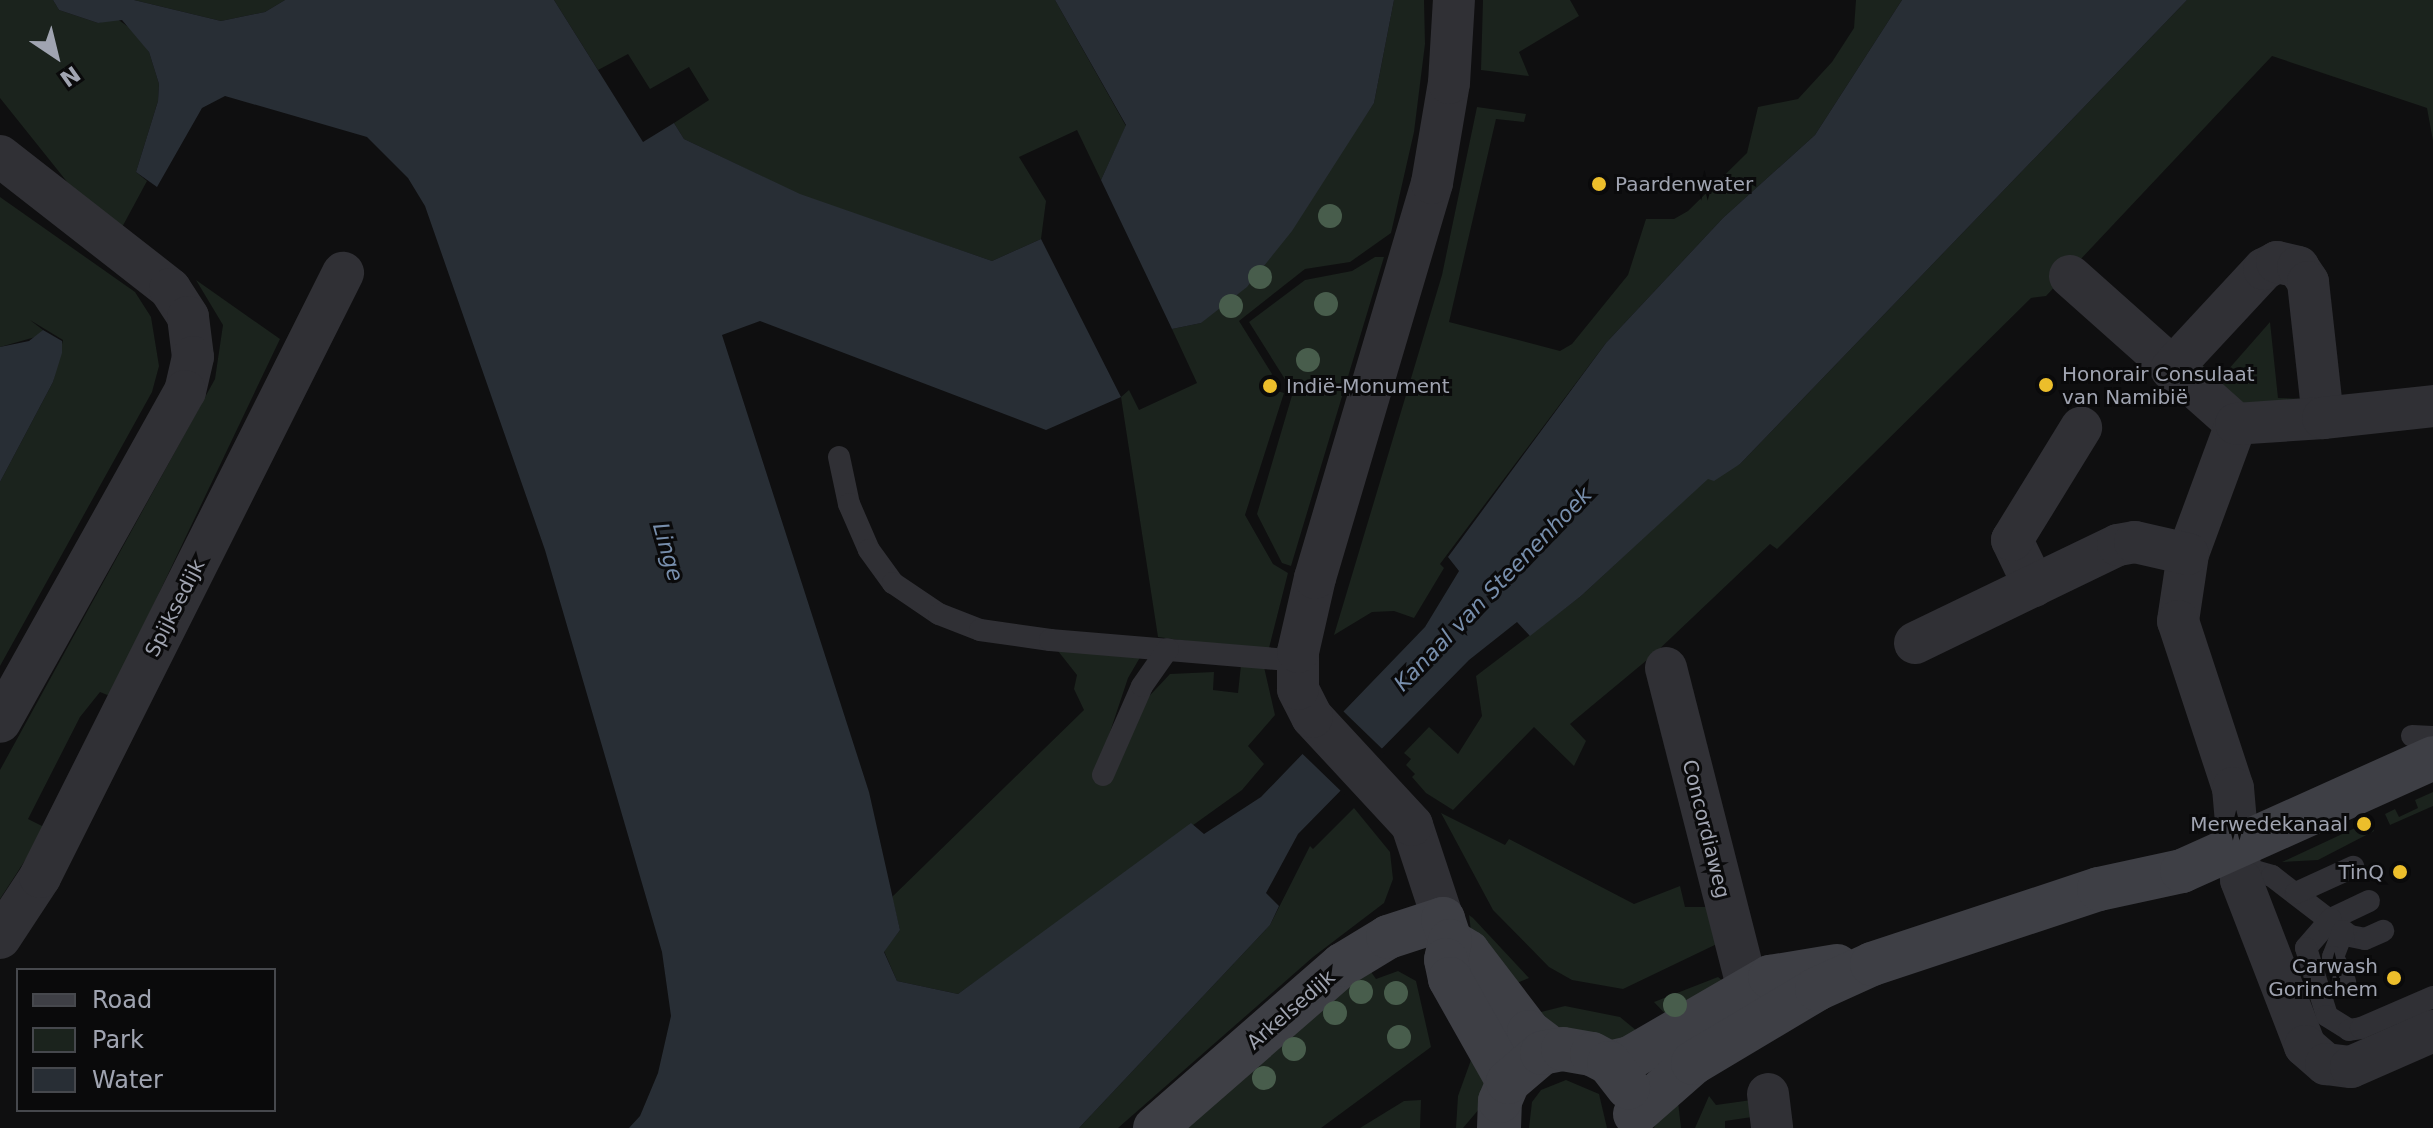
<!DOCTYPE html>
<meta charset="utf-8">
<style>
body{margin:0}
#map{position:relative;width:2433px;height:1128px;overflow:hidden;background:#0f0f10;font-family:"DejaVu Sans",sans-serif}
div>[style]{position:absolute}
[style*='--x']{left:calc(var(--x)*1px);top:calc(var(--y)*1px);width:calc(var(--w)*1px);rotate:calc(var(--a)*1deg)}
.green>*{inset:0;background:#1b231d}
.water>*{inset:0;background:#282e35}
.pier>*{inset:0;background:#0f0f10;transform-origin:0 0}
.lane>*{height:22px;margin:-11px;padding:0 11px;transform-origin:11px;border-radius:11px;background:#303035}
.street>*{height:42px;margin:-21px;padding:0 21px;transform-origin:21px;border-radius:21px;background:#303035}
.secondary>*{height:44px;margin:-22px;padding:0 22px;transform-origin:22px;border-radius:22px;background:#3e3f45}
.trees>*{width:24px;height:24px;margin:-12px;border-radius:50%;background:#485d4c}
.dots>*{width:22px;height:22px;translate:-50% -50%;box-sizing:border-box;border:4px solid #0a0a0b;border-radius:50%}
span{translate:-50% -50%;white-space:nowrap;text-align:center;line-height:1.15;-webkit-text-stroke:6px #0a0a0b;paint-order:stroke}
.poi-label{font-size:20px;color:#a0a4b1}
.left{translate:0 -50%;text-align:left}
.right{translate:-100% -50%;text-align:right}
.street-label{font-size:20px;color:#a0a4b1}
.water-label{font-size:22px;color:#778eac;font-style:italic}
.legend{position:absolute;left:16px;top:968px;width:260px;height:144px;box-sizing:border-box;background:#0a0a0b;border:2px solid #46484d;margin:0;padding:10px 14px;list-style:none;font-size:24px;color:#a0a4b1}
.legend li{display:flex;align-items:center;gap:16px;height:40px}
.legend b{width:40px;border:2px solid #46484d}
.north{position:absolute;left:16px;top:16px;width:80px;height:80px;-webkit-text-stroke:6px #0a0a0b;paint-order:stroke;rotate:145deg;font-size:22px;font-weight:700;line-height:32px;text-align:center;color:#a0a4b1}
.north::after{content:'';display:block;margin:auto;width:28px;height:36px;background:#a0a4b1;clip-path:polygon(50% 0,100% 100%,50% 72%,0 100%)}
</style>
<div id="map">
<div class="green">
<div style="clip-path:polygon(0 0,53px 0,59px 10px,98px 23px,116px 18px,138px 34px,149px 52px,159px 84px,158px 101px,136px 172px,147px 181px,120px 231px,72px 188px,0 98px)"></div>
<div style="clip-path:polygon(134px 0,285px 0,265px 12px,221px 21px)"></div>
<div style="clip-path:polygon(554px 0,1055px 0,1126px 126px,1101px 180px,1077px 130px,1019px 157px,1046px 201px,1041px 239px,992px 261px,800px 195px,684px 139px,674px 123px,709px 100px,689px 67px,650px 89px,628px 54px,598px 70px)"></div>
<div style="clip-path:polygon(1394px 0,1424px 0,1425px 44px,1414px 132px,1391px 233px,1350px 262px,1305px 269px,1239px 321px,1272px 374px,1267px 383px,1271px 389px,1284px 393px,1245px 515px,1273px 564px,1288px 573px,1268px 652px,1158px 637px,1121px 397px,1129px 390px,1139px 410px,1197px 383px,1172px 329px,1201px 323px,1339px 155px,1374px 103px)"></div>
<div style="clip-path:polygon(1483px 0,1570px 0,1579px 16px,1519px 52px,1529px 76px,1481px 70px)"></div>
<div style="clip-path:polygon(1856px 0,1902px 0,1815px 135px,1723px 218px,1606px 343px,1440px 564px,1444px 568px,1414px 618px,1394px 611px,1372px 612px,1334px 635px,1442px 275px,1477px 107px,1526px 114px,1524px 122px,1496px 119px,1449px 322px,1560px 351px,1572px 344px,1628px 275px,1646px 219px,1674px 219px,1688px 211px,1747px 153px,1758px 107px,1798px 99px,1832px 62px,1854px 28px)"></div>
<div style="clip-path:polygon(2187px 0,2433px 0,2433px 141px,2427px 108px,2272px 56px,2046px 296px,2031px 298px,1777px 549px,1770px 544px,1653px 655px,1570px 724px,1586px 741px,1574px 766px,1534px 727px,1453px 810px,1426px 793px,1412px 777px,1415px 774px,1406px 765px,1411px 759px,1404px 753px,1429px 727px,1458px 754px,1482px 716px,1476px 676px,1581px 596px,1708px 478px,1740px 464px)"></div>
<div style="clip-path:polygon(0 197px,135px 292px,151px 317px,159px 366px,152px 392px,0 666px,0 482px,53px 382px,63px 340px,30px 320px,43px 330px,39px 336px,0 347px)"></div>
<div style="clip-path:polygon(1375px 257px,1384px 257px,1291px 566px,1282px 563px,1257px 514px,1293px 392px,1249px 322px,1305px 280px,1352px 271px)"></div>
<div style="clip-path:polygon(196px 280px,280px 339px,110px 696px,100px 692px,80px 717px,28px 819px,46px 828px,0 899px,0 770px,215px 379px,223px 325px)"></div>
<div style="clip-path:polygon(2270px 322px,2278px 398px,2306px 399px,2242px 406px,2197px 361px,2220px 379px)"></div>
<div style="clip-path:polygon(1058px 651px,1142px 654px,1128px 678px,1107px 741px,1170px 674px,1214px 672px,1213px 690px,1238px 693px,1241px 665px,1264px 667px,1275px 715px,1248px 746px,1264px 764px,1242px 790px,958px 994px,897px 981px,884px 951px,900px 930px,892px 897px,1084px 710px,1074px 689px,1077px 675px)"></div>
<div style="clip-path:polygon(2433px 792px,2433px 806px,2390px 825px,2385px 814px,2395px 809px,2399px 817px,2418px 808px,2415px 800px)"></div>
<div style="clip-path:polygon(1354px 808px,1390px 852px,1393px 879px,1384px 903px,1313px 957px,1118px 1128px,1079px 1128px,1270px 925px,1310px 846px,1313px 849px)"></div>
<div style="clip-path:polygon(1441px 813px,1505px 845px,1509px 839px,1634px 904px,1680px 886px,1685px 907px,1709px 907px,1721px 942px,1623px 989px,1572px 980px,1549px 967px,1493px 910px)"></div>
<div style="clip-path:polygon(2370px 821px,2374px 831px,2318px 860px,2282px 862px)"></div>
<div style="clip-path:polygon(1469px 915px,1473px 918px,1529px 978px,1507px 987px,1471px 931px)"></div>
<div style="clip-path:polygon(1369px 969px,1376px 979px,1398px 971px,1416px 981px,1431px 1047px,1321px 1128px,1186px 1128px)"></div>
<div style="clip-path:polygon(1718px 977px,1723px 981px,1671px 1020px,1654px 1002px)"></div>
<div style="clip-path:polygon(1565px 1006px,1620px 1017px,1643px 1036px,1629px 1044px,1573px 1034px,1533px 1014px)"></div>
<div style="clip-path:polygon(1471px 1060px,1487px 1069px,1480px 1108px,1463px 1128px,1456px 1128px,1458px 1096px)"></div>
<div style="clip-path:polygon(1566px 1080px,1599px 1094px,1607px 1128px,1529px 1128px,1532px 1102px,1541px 1090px)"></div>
<div style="clip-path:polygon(1677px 1093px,1681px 1128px,1654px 1128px,1659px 1114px)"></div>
<div style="clip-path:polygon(1709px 1096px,1716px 1105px,1759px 1099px,1752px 1117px,1725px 1121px,1725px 1128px,1695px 1128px)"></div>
<div style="clip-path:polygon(1421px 1100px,1420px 1128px,1360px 1128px,1404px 1101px)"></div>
</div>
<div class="water">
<div style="clip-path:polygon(53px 0,134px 0,221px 21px,265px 12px,285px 0,554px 0,643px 142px,674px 123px,684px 139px,800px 194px,992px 261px,1041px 239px,1121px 397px,1046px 430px,760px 321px,722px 335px,869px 792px,900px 930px,884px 952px,897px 981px,958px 994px,1191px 823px,1204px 834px,1261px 797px,1425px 627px,1459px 571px,1448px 557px,1606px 343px,1723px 218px,1815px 135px,1902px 0,2187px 0,1740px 464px,1714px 481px,1708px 479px,1581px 596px,1530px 636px,1517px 622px,1469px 660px,1298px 834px,1266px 893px,1279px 906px,1270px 925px,1079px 1128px,629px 1128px,640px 1116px,658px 1073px,671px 1016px,662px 952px,545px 550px,425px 206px,408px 178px,367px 137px,225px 96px,202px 108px,157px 187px,136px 172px,158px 101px,159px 84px,149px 52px,122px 20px,98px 23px,59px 10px)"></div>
<div style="clip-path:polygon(1055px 0,1394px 0,1374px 103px,1292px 231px,1247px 287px,1201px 323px,1172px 329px,1101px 180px,1126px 125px)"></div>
<div style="clip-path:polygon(43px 330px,62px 341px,62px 353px,53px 382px,0 482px,0 347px,29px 341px)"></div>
</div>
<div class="pier">
<div style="left:1343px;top:711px;width:59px;height:59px;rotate:44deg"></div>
</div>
<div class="lane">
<div style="--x:839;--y:457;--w:48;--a:78"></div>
<div style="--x:849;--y:504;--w:50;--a:66.5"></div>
<div style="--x:869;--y:550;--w:41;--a:54"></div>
<div style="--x:893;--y:583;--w:55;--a:34"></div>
<div style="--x:939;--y:614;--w:44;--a:21.3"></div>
<div style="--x:980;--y:630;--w:71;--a:8.1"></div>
<div style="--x:1050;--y:640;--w:249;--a:4.8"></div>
<div style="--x:2412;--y:736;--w:21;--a:3"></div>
<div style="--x:1103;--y:775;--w:97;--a:-66.3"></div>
<div style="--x:1142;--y:686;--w:45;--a:-54.9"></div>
<div style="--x:2241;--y:867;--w:32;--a:16"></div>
<div style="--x:2272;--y:876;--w:98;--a:37.6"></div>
<div style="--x:2350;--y:936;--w:15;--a:11"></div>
<div style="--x:2365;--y:939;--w:20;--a:-24"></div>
<div style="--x:2296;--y:893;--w:63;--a:-24.5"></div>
<div style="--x:2369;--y:901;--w:42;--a:154.7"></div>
<div style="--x:2331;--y:919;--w:38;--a:131"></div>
<div style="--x:2306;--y:948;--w:71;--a:72.8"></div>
<div style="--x:2327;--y:1016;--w:26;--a:32"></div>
<div style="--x:2349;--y:1030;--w:12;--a:-9"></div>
<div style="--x:2361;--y:1028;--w:78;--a:-23.3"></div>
<div style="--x:2343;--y:931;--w:28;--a:111"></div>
<div style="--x:2333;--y:957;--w:28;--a:64"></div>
</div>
<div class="street">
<div style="--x:0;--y:156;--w:216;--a:38"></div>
<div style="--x:170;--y:289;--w:33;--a:57"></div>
<div style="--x:188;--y:317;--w:40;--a:82.9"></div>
<div style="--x:193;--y:357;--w:35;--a:103"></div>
<div style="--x:185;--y:391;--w:379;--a:119.2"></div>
<div style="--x:2070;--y:276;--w:222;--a:41.7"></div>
<div style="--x:2236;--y:424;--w:139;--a:110.3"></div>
<div style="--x:2188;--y:554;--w:68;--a:98.5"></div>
<div style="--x:2178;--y:621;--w:176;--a:71.8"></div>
<div style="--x:2233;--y:788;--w:92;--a:85"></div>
<div style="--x:2241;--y:880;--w:178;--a:68.9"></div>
<div style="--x:2305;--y:1046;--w:28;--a:41"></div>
<div style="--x:2326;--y:1064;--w:25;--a:7"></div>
<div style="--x:2351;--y:1067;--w:90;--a:-23.7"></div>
<div style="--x:2171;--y:369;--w:137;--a:-47.1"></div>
<div style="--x:2264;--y:269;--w:15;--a:-28"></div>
<div style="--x:2277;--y:262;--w:22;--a:13"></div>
<div style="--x:2298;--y:267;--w:18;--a:56"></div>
<div style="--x:2308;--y:282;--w:137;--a:83.7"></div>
<div style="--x:2323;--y:418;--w:87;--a:176.1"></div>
<div style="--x:2323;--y:418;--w:111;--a:-6.2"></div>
<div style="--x:2034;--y:586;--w:51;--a:-115.6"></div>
<div style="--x:2012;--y:540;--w:132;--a:-58.4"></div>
<div style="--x:1915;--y:643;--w:225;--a:-25.8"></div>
<div style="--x:2118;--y:545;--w:17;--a:-10"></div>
<div style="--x:2135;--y:542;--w:54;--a:12.8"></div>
<div style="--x:1666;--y:668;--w:367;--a:75.7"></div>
<div style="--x:1443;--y:919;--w:99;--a:-108.3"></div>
<div style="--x:1412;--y:825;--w:147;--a:-132.8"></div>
<div style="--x:1312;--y:717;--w:31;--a:-117"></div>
<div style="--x:1298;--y:689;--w:37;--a:-90"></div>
<div style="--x:1298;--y:652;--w:76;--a:-77.1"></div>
<div style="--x:1315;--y:578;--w:412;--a:-73.5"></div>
<div style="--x:1432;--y:183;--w:101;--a:-80.4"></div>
<div style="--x:1449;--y:83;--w:83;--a:-86.6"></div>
<div style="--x:0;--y:938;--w:73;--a:-56.7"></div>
<div style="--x:40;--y:877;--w:676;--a:-63.36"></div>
<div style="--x:1768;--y:1094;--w:34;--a:83"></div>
</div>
<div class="secondary">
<div style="--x:1450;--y:941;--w:21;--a:31"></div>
<div style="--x:1468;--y:952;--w:101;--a:52.7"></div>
<div style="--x:1529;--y:1032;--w:30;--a:37"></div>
<div style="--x:1609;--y:1063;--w:22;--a:-13"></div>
<div style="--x:1630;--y:1058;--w:162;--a:-30.1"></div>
<div style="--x:1770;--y:977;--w:68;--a:-9.3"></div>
<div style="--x:1635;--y:1114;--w:77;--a:-41.3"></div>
<div style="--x:1693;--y:1063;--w:144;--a:-30.8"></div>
<div style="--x:1817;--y:989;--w:60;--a:-24.4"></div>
<div style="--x:1872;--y:964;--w:239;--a:-18.3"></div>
<div style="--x:2099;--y:889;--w:85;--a:-12.2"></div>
<div style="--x:2182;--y:871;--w:275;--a:-24.2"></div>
<div style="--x:1155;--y:1128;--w:248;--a:-41.1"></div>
<div style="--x:1342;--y:965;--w:54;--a:-31.3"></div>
<div style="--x:1388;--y:937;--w:58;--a:-18.1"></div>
<div style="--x:1443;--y:919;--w:23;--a:72"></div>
<div style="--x:1450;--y:941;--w:19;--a:102"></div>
<div style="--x:1446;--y:960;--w:19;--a:78"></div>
<div style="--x:1450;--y:979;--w:118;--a:60.6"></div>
<div style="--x:1499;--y:1128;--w:27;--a:-88"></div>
<div style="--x:1500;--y:1101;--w:21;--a:-67"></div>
<div style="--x:1508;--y:1082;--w:45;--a:-40.5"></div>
<div style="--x:1542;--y:1053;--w:21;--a:-11"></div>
<div style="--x:1563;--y:1049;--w:29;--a:10"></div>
<div style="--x:1592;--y:1054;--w:19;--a:28"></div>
<div style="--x:1609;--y:1063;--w:31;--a:52"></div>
</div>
<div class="trees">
<div style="left:1330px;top:216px"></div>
<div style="left:1260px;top:277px"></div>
<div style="left:1326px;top:304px"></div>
<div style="left:1231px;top:306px"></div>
<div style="left:1308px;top:360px"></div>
<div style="left:1361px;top:992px"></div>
<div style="left:1396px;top:993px"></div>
<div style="left:1675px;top:1005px"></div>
<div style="left:1335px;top:1013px"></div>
<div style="left:1399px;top:1037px"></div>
<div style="left:1294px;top:1049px"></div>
<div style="left:1264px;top:1078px"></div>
</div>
<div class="dots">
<div style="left:1599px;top:184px;background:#ecbe2b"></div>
<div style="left:2046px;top:385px;background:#ecbe2b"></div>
<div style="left:1270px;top:386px;background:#ecbe2b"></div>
<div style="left:2364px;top:824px;background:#ecbe2b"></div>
<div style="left:2400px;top:872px;background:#ecbe2b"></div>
<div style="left:2394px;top:978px;background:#ecbe2b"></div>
</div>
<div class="poi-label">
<span class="left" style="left:1615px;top:184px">Paardenwater</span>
<span class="left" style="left:2062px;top:386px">Honorair Consulaat<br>van Namibië</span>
<span class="left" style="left:1286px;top:386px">Indië-Monument</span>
<span class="right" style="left:2348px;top:824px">Merwedekanaal</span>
<span class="right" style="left:2384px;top:872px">TinQ</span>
<span class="right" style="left:2378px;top:978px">Carwash<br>Gorinchem</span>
</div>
<div class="street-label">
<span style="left:175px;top:608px;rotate:-63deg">Spijksedijk</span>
<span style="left:1706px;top:829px;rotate:76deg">Concordiaweg</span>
<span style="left:1291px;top:1010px;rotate:-41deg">Arkelsedijk</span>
</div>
<div class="water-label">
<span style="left:668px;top:552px;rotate:74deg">Linge</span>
<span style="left:1493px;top:589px;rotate:-46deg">Kanaal van Steenenhoek</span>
</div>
<ul class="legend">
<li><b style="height:10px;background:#3e3f45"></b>Road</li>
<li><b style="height:22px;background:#1b231d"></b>Park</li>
<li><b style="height:22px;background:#282e35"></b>Water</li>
</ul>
<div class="north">N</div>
</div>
